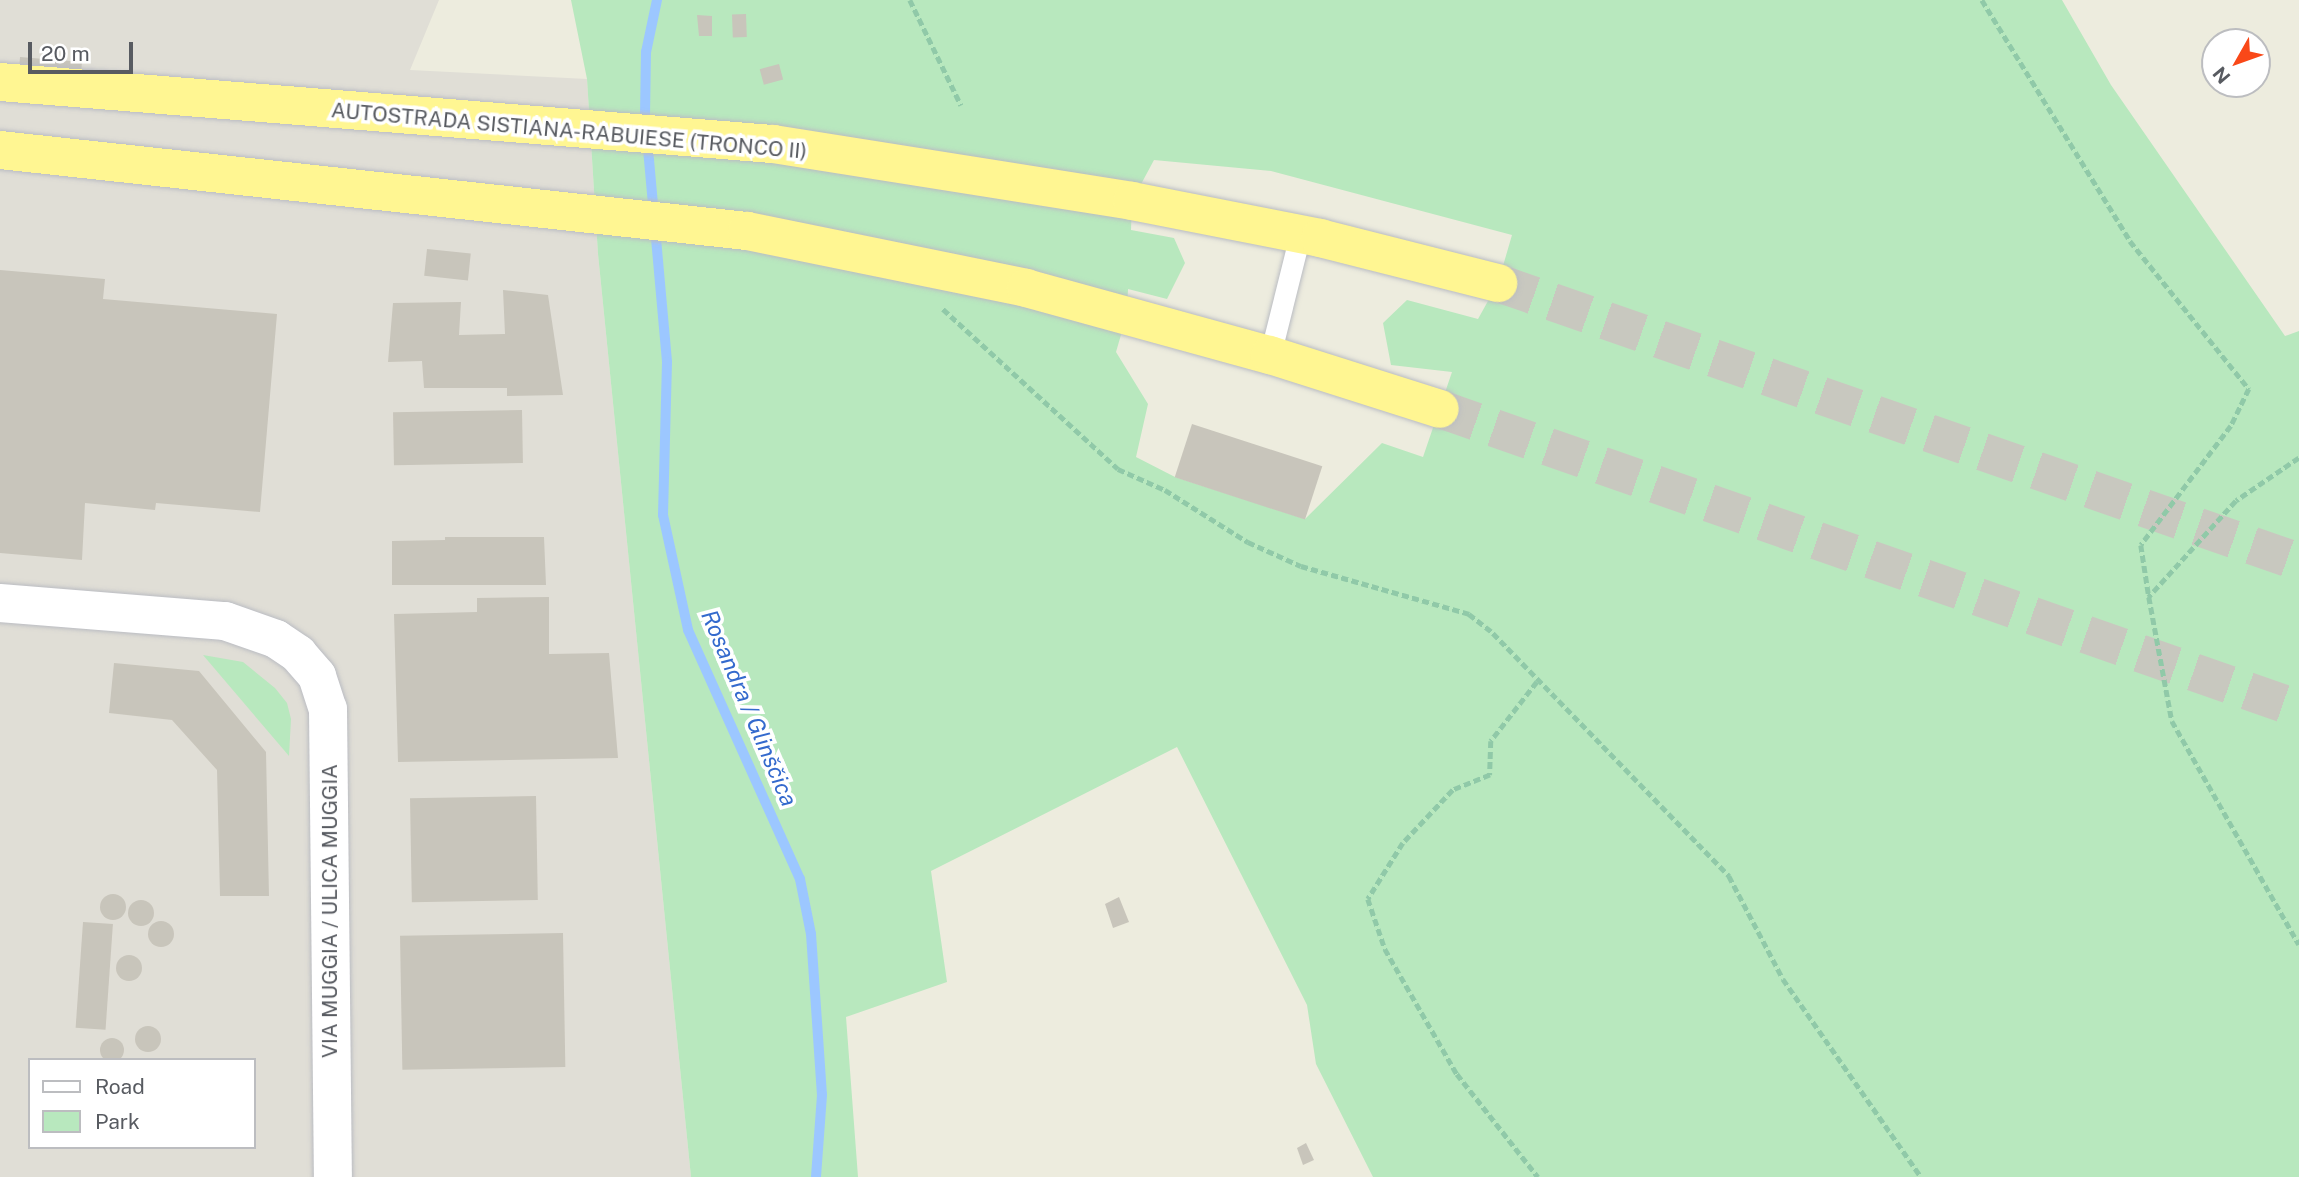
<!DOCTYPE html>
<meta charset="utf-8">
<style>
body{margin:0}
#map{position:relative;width:2299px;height:1177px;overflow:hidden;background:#edecde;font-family:"Public Sans",sans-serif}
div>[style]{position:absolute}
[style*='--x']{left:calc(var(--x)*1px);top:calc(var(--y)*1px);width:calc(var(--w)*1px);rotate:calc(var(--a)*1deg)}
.industrial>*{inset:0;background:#e0ded6}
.green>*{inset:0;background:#b8e8be}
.stream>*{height:10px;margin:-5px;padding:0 5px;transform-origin:5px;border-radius:5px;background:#9cc7ff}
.building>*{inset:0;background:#c8c5bb;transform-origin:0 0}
.round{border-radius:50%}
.trunk-tunnel>*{height:38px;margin-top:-19px;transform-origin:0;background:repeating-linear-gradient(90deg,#c8c8bf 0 38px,transparent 0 57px)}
.path>*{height:4.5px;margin-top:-2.25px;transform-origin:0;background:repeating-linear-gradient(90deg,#90c9a8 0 7px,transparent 0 10.5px)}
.roads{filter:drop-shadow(0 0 2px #babcc2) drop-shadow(0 0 2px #babcc2)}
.service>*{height:21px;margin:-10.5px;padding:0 10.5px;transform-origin:10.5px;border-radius:10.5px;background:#fff}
.tertiary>*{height:38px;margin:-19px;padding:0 19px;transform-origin:19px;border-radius:19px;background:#fff}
.trunk>*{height:38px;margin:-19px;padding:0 19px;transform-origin:19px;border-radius:19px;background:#fff692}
span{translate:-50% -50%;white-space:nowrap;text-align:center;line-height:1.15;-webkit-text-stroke:7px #fff;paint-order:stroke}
.street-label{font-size:21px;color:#585b61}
.water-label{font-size:23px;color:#346acd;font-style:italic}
.legend{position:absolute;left:28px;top:1058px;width:228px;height:91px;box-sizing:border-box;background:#fff;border:2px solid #bcbdc0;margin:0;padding:9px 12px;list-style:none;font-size:21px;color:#585b61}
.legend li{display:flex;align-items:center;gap:14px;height:35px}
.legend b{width:35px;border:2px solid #bcbdc0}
.north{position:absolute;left:2201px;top:28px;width:70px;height:70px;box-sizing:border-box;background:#fff;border:2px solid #bcbdc0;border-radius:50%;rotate:230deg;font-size:19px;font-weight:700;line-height:28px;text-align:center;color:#585b61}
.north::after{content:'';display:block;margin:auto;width:24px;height:32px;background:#f94818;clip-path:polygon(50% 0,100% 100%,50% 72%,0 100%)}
.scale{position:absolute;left:28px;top:42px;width:105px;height:32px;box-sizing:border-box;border:4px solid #585b61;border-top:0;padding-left:9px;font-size:21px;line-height:24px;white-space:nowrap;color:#585b61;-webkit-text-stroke:5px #fff;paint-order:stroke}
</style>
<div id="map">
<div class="industrial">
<div style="clip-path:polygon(evenodd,0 0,439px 0,410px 70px,587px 79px,598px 254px,691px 1177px,0 1177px,0 0,30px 1060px,254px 1060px,254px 1147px,30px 1147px,30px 1060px)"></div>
</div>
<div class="green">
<div style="clip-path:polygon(evenodd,571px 0,2062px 0,2111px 85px,2285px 336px,2299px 331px,2299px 1177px,1373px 1177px,1316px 1064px,1307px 1005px,1177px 747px,931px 871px,947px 982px,846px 1017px,858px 1177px,691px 1177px,598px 254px,587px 79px,571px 0,1154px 160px,1271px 171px,1512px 235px,1498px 283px,1478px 319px,1407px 300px,1383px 323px,1391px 365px,1452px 372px,1423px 457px,1382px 443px,1305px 519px,1175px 477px,1136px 457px,1148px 404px,1116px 352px,1127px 314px,1128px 289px,1167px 299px,1185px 263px,1174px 238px,1131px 230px,1132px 201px,1154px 160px)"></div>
<div style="clip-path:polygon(203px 655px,243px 662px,275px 688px,287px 703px,291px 719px,289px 756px)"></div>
</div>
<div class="stream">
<div style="--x:657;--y:0;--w:53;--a:101.9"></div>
<div style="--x:646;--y:52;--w:63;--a:90.9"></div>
<div style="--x:645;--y:115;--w:248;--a:84.9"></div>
<div style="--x:667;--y:362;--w:153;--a:91.5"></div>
<div style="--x:663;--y:515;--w:118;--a:77.7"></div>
<div style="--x:688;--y:630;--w:273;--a:65.8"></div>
<div style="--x:800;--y:879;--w:56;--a:78.7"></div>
<div style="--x:811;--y:934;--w:161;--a:86.1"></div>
<div style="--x:822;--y:1095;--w:82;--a:94.2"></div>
</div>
<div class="building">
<div style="left:746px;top:14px;width:23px;height:14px;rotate:88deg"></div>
<div style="clip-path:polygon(697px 15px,712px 16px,712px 36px,699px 36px)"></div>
<div style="clip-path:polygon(20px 57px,82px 62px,81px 73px,19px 70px)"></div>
<div style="left:779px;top:64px;width:16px;height:20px;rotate:75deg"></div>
<div style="left:427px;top:249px;width:44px;height:27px;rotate:6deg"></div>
<div style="clip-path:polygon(0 270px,105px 279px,103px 299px,277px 314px,260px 512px,156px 503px,155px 510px,85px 503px,82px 560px,0 553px)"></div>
<div style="clip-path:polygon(503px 290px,548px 295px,563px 395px,507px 396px,507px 388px,424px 388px,422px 361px,388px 362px,393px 303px,461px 302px,459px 335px,505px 334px)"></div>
<div style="left:522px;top:410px;width:53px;height:129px;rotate:89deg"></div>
<div style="left:1192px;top:424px;width:137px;height:56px;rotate:18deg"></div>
<div style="clip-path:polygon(445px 537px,544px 537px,546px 585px,392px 585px,392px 541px,445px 540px)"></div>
<div style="clip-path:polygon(549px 597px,549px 654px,609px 653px,618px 758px,398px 762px,394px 614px,477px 612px,477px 598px)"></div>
<div style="clip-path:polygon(114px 663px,199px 671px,266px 752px,269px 896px,220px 896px,217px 770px,172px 720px,109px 713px)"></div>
<div style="left:536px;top:796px;width:104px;height:126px;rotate:89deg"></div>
<div class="round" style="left:100px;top:894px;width:26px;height:26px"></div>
<div style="clip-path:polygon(1119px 897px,1129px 922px,1113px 928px,1105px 904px)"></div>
<div class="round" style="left:128px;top:900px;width:26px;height:26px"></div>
<div class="round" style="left:148px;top:921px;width:26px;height:26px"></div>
<div style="left:83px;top:922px;width:30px;height:106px;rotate:4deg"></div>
<div style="left:563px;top:933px;width:134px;height:163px;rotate:89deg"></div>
<div class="round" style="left:116px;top:955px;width:26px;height:26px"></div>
<div class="round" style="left:135px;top:1026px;width:26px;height:26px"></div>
<div class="round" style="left:100px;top:1038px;width:24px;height:24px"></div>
<div style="clip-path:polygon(1306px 1143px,1314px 1160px,1303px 1165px,1297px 1148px)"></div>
</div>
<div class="trunk-tunnel">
<div style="--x:1498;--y:283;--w:848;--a:19.2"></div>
<div style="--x:1440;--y:409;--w:910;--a:19.25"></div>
</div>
<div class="path">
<div style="--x:910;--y:0;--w:117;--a:64.1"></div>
<div style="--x:1982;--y:0;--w:283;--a:58.4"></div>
<div style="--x:2130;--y:241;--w:190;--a:51.2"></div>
<div style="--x:2249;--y:389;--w:41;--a:115.9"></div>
<div style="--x:2231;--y:426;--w:149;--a:127.1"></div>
<div style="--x:2141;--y:545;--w:53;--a:81.3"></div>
<div style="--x:943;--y:309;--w:237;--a:42.4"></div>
<div style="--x:1118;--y:469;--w:51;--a:24.1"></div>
<div style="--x:1165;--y:490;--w:98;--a:32.1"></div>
<div style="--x:1248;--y:542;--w:58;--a:24.4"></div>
<div style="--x:1301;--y:566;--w:175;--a:15.9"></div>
<div style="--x:1469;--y:614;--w:31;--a:38"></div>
<div style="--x:1493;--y:633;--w:339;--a:45.8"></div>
<div style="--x:1729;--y:876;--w:116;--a:62.3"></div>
<div style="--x:1783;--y:979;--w:241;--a:55.1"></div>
<div style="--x:2299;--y:458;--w:76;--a:145.7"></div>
<div style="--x:2236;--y:501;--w:130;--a:132.2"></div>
<div style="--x:2149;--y:597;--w:126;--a:79.5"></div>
<div style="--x:2172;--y:721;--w:257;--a:60.4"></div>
<div style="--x:1537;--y:682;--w:75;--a:127.9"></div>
<div style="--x:1491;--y:741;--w:34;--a:92"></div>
<div style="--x:1490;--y:775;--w:40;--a:158"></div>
<div style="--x:1453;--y:790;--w:73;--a:133.3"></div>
<div style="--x:1403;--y:843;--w:66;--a:122"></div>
<div style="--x:1368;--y:899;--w:53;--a:71.2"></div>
<div style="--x:1385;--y:949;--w:144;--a:60.1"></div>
<div style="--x:1457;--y:1074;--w:131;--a:51.8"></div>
</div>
<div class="roads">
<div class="service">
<div style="--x:1270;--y:355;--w:124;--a:-76"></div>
</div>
<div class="tertiary">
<div style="--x:0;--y:603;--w:226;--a:4.6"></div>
<div style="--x:225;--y:621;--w:54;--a:19.4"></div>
<div style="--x:276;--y:639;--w:27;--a:34"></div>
<div style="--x:298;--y:654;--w:29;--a:49"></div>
<div style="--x:317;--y:676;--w:35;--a:72"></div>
<div style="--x:328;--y:709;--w:468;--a:89.4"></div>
</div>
<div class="trunk">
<div style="--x:0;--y:82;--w:775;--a:4.59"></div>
<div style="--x:773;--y:144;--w:363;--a:9"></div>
<div style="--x:1132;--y:201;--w:192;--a:11.1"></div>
<div style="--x:1320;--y:238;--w:184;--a:14.2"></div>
<div style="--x:0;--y:150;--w:751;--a:6.19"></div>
<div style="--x:747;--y:231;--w:285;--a:11.5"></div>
<div style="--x:1026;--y:288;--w:253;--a:15.4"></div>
<div style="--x:1270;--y:355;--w:178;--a:17.6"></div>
</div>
</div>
<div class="street-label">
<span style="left:569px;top:131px;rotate:5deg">AUTOSTRADA SISTIANA-RABUIESE (TRONCO II)</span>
<span style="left:330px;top:911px;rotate:-90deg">VIA MUGGIA / ULICA MUGGIA</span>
</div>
<div class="water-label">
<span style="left:749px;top:708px;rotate:67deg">Rosandra / Glinščica</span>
</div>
<ul class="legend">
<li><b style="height:9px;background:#fff"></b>Road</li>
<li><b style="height:19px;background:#b8e8be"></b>Park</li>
</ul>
<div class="north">N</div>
<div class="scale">20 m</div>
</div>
